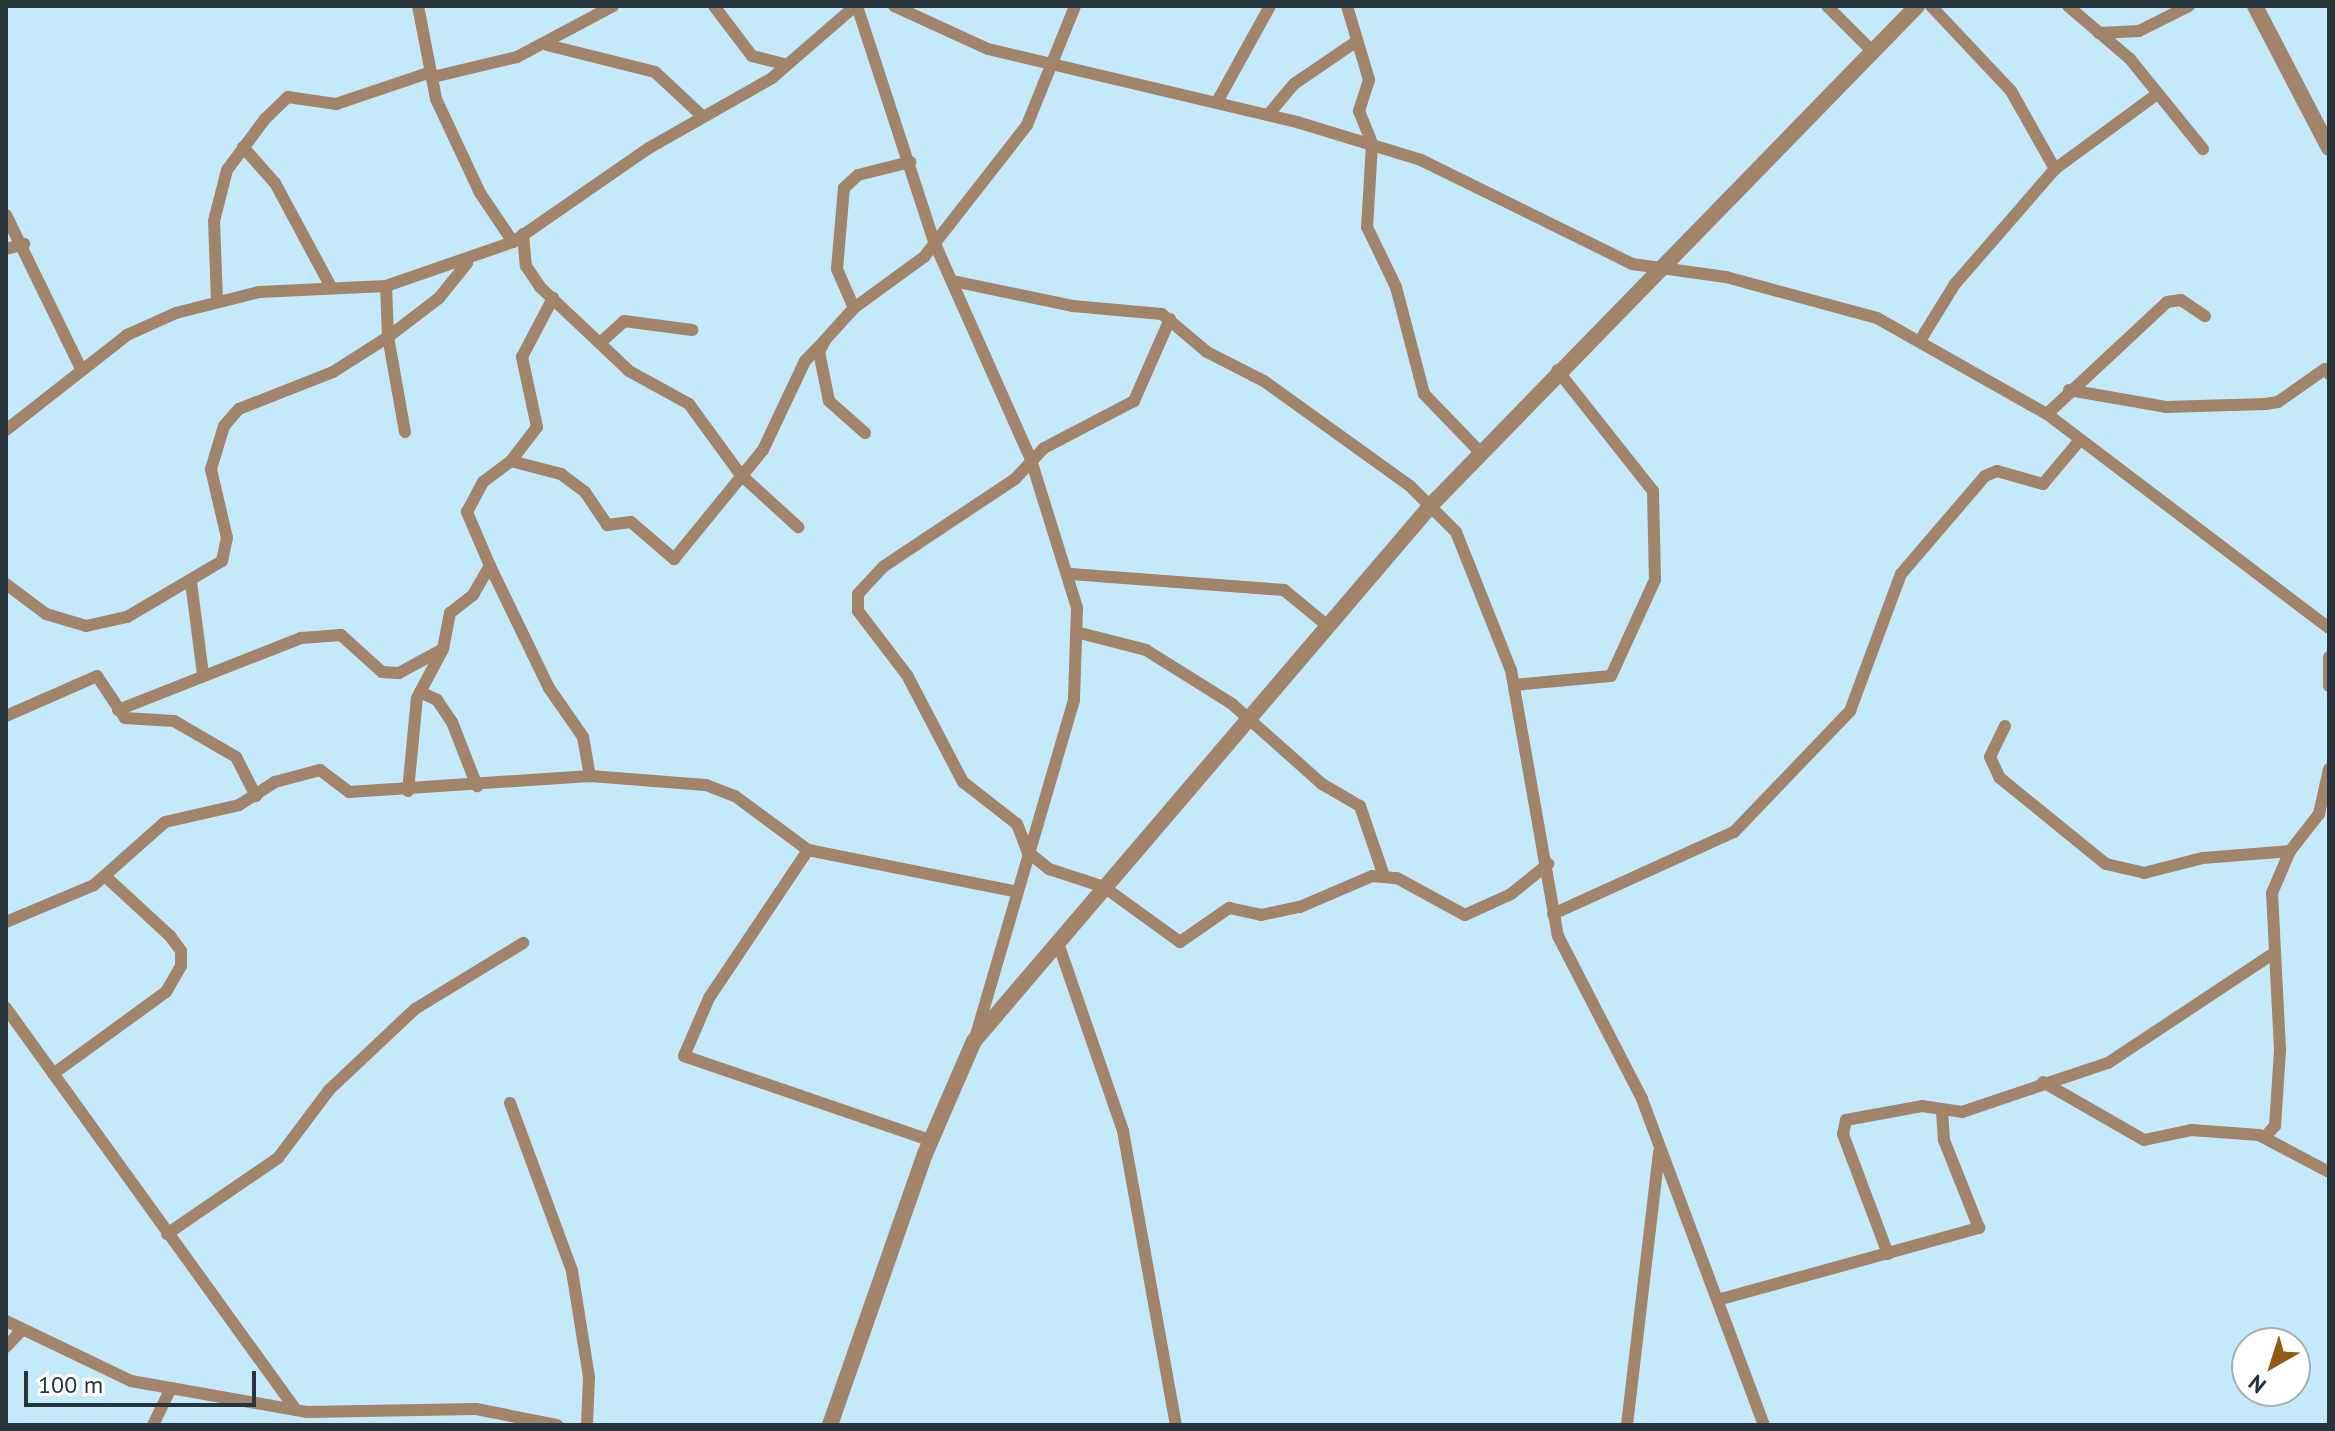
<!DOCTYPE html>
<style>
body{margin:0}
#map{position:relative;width:2335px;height:1431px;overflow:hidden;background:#c4e9fb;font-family:"PT Sans",sans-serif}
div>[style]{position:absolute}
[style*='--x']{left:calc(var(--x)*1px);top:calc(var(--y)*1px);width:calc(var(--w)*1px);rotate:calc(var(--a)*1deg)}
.minor>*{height:12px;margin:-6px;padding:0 6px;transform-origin:6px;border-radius:6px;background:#a18469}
.tertiary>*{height:16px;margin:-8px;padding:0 8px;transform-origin:8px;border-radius:8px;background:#a18469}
span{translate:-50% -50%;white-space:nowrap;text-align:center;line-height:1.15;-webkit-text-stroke:6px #fff;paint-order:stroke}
.frame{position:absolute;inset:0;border:8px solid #26343c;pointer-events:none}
.north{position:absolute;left:2231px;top:1327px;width:80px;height:80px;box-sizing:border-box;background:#fff;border:2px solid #a8aeb1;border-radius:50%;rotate:219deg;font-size:22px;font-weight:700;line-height:32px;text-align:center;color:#26343c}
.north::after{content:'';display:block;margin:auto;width:28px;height:36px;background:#935a14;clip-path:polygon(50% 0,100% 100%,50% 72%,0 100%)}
.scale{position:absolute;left:24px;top:1371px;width:232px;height:36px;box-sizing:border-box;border:4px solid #26343c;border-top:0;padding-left:10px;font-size:24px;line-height:28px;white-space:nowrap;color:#26343c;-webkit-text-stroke:6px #fff;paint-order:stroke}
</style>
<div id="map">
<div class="minor">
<div style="--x:418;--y:6;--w:95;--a:79"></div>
<div style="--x:436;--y:99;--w:104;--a:64.9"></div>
<div style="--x:480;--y:193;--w:59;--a:56"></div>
<div style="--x:714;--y:6;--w:63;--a:52.8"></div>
<div style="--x:752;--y:56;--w:36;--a:14"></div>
<div style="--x:857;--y:6;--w:250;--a:71.9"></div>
<div style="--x:935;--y:244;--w:236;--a:66"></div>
<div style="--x:1031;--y:460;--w:155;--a:72.7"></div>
<div style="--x:1077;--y:608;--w:92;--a:91.9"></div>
<div style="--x:1074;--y:700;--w:350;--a:106.3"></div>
<div style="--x:894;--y:6;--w:103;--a:24.6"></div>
<div style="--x:988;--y:49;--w:318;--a:13.3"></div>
<div style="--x:1297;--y:122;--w:130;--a:17"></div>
<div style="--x:1421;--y:160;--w:235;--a:26.2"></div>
<div style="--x:1632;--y:264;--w:95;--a:7.9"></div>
<div style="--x:1726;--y:277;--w:156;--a:15.2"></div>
<div style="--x:1877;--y:318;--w:195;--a:29.5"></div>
<div style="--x:2047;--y:414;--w:354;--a:37.2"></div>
<div style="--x:1347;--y:6;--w:77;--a:73.4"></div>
<div style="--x:1369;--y:80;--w:33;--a:108"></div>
<div style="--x:1359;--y:111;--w:35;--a:68"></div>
<div style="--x:1372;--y:144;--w:83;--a:93.4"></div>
<div style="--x:1367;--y:227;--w:67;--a:64.2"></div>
<div style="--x:1396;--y:287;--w:111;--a:75.3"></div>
<div style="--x:1424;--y:394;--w:82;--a:46"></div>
<div style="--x:1827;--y:6;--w:62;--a:45"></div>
<div style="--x:1931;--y:6;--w:117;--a:46.7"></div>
<div style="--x:2011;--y:91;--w:90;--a:60.6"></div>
<div style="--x:2068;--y:6;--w:82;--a:40.5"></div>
<div style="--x:2130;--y:59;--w:116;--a:51"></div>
<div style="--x:2099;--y:33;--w:40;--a:-2.9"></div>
<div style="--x:2139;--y:31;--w:56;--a:-26.6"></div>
<div style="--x:547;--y:45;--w:111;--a:14"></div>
<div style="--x:655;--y:72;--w:64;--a:43.1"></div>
<div style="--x:433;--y:77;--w:86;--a:-13.4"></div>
<div style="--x:517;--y:57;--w:109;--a:-28"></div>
<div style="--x:1217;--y:102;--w:110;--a:-61.1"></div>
<div style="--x:1268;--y:115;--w:40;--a:-50"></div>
<div style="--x:1294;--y:84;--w:73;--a:-34.3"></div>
<div style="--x:243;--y:147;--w:48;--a:48.4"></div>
<div style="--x:275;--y:183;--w:116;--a:61.7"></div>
<div style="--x:6;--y:215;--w:171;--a:64"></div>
<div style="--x:523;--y:234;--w:32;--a:85"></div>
<div style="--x:526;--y:266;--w:25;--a:56"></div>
<div style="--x:540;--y:287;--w:122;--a:43.3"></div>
<div style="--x:629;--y:371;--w:68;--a:28.8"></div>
<div style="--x:689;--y:404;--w:87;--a:53.9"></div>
<div style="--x:740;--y:474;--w:79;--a:42.4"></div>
<div style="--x:6;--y:249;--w:19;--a:-16"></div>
<div style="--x:953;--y:281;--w:123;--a:11.8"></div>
<div style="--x:1073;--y:306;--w:89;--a:5.1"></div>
<div style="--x:1162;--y:314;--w:59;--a:40.2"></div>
<div style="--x:1207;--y:352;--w:64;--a:27"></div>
<div style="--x:1264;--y:381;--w:180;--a:35.7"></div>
<div style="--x:1410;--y:486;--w:65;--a:45"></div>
<div style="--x:1456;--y:532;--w:149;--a:68.3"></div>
<div style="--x:1511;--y:670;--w:270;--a:80"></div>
<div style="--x:1558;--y:936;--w:183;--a:62.7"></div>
<div style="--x:1642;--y:1099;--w:348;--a:69.5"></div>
<div style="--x:217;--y:301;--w:80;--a:-92.1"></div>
<div style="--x:214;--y:221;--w:53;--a:-75.7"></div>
<div style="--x:227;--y:170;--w:64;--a:-53.3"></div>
<div style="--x:265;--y:119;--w:32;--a:-44"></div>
<div style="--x:288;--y:97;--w:49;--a:8.3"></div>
<div style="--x:336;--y:104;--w:100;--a:-18.6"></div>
<div style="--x:854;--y:308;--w:43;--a:-113.6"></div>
<div style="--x:837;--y:269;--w:81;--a:-85.1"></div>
<div style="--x:844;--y:188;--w:19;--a:-43"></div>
<div style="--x:858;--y:175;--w:54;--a:-14"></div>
<div style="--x:1170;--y:319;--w:90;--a:113.7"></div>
<div style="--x:1134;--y:401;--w:102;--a:152.4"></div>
<div style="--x:1044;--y:448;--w:42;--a:133.1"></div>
<div style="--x:1015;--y:479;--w:157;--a:146.4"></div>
<div style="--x:884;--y:566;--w:38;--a:133"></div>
<div style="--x:858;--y:594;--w:17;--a:90"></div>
<div style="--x:858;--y:611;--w:81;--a:52.6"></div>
<div style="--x:907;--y:675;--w:121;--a:62.4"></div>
<div style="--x:963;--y:782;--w:68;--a:37.9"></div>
<div style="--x:1017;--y:824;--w:30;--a:69"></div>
<div style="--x:1028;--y:852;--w:27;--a:39"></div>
<div style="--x:1049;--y:869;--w:58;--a:18.1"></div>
<div style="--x:1104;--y:887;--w:94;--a:35.9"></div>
<div style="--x:1180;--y:942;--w:60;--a:-34.8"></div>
<div style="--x:1229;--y:908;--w:33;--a:12"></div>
<div style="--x:1261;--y:915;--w:40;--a:-12"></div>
<div style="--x:1300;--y:907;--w:78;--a:-23.3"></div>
<div style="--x:1372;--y:876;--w:25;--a:5"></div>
<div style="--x:1397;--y:878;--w:77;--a:28.6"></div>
<div style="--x:1465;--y:915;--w:51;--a:-24.5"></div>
<div style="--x:1511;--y:894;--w:48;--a:-39"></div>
<div style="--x:1921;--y:339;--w:65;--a:-58.3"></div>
<div style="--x:1955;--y:284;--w:152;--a:-49"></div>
<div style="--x:2055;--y:169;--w:127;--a:-36.3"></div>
<div style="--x:601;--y:342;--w:31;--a:-42"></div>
<div style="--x:624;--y:321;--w:69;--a:7.5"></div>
<div style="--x:2069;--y:390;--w:98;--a:9.9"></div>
<div style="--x:2166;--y:407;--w:99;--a:-1.7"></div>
<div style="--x:2265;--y:404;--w:13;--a:-9"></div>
<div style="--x:2278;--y:402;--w:57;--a:-35.1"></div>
<div style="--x:2325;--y:369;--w:6;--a:51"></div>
<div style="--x:2047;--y:414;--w:164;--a:-43"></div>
<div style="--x:2167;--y:302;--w:14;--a:-8"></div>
<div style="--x:2181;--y:300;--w:29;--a:34"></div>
<div style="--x:6;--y:430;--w:154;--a:-38.1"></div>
<div style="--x:127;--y:335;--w:54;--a:-24.2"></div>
<div style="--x:176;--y:313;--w:86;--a:-14.2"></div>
<div style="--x:259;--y:292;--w:127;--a:-2.7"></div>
<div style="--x:386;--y:286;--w:134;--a:-19.1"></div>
<div style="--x:513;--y:242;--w:165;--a:-34.7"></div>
<div style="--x:649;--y:148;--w:142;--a:-29.6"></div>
<div style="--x:772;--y:78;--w:110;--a:-40.9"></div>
<div style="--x:405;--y:432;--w:97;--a:-100.1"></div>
<div style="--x:388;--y:337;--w:64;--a:-37.4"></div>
<div style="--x:439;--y:298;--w:45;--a:-51.3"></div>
<div style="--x:865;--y:433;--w:48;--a:-138.4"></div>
<div style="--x:829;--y:401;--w:50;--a:-101.5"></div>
<div style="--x:819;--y:352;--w:13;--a:-63"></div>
<div style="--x:825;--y:340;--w:43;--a:-47.8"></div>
<div style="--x:854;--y:308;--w:87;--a:-36.1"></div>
<div style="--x:924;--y:257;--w:167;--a:-52"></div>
<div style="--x:1027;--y:125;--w:128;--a:-68"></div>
<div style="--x:511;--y:461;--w:43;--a:-52.6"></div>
<div style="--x:537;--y:427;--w:72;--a:-102.1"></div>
<div style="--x:522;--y:357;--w:67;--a:-62.3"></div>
<div style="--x:490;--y:566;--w:136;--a:64.2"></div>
<div style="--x:549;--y:688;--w:60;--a:55.2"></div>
<div style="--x:583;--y:737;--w:40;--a:80"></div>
<div style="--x:1071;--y:574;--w:214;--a:4.3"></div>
<div style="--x:1284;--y:590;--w:58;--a:39.4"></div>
<div style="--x:191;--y:582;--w:93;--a:82.6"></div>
<div style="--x:6;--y:584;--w:50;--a:36.9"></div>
<div style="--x:46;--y:614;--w:42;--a:16.7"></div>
<div style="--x:86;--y:626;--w:42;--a:-12.4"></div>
<div style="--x:127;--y:617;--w:110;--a:-30.5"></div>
<div style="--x:222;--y:561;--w:24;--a:-78"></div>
<div style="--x:227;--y:538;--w:71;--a:-103.1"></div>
<div style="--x:211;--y:469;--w:45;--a:-73.2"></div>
<div style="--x:224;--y:426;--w:23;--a:-49"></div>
<div style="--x:239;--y:409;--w:101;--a:-21.5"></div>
<div style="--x:333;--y:372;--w:65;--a:-32.5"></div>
<div style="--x:388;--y:337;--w:51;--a:-92.2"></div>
<div style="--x:1080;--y:633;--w:68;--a:14.4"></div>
<div style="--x:1146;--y:650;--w:102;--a:32.1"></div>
<div style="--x:1232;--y:704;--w:120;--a:41.6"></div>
<div style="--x:1322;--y:784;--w:44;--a:30.1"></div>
<div style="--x:1360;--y:806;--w:74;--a:71.1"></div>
<div style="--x:2329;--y:657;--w:29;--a:90"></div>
<div style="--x:1514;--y:685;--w:97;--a:-5.3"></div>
<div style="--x:1611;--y:676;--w:106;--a:-65.4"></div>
<div style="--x:1655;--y:580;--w:89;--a:-91.3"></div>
<div style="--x:1653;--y:491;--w:154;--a:-128.4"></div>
<div style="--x:420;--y:692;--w:19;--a:25"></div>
<div style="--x:437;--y:700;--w:27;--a:56"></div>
<div style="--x:452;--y:722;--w:69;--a:68.7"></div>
<div style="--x:118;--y:710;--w:197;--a:-21.5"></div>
<div style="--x:301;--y:638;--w:40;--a:-4.3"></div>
<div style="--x:341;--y:635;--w:55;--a:42.1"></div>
<div style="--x:382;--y:672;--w:17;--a:3"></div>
<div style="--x:399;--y:673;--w:48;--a:-28.7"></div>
<div style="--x:6;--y:716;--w:99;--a:-23.7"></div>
<div style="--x:97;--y:676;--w:50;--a:56.3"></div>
<div style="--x:125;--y:718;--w:49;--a:3.5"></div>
<div style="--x:174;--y:721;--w:72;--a:30.1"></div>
<div style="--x:236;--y:757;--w:44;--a:62.9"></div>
<div style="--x:2005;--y:726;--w:34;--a:116"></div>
<div style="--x:1990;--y:757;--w:23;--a:65"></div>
<div style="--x:2000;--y:778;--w:136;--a:39.1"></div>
<div style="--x:2106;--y:864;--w:39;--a:13"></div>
<div style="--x:2144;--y:873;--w:61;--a:-14.3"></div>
<div style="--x:2203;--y:858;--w:87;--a:-4.6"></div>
<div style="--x:408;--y:791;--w:93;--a:-84.5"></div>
<div style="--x:417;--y:698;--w:55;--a:-62"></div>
<div style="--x:443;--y:649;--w:37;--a:-79"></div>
<div style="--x:450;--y:613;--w:29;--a:-38"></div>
<div style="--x:473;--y:595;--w:34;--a:-60"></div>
<div style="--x:490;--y:566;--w:59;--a:-113.1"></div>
<div style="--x:467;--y:512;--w:34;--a:-62"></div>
<div style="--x:483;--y:482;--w:35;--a:-37"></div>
<div style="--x:511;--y:461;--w:52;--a:14.6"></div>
<div style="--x:561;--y:474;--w:30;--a:37"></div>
<div style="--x:585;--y:492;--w:40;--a:56"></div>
<div style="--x:607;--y:525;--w:24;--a:-7"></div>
<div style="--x:631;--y:522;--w:57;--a:40.7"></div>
<div style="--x:674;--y:559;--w:141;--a:-50.8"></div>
<div style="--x:763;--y:450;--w:98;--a:-64.7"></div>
<div style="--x:805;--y:361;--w:29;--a:-46"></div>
<div style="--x:808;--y:850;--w:178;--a:123.8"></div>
<div style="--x:709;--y:998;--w:63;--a:113.3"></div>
<div style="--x:684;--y:1056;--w:260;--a:18.9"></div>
<div style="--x:1553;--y:914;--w:199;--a:-24.4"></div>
<div style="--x:1734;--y:832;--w:168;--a:-46.2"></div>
<div style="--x:1850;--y:711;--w:146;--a:-69.6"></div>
<div style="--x:1901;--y:574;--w:129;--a:-49.4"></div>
<div style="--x:1985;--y:476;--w:13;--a:-23"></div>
<div style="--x:1997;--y:471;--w:48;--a:15.8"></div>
<div style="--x:2043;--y:484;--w:57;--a:-49.9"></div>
<div style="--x:6;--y:922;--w:95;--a:-22.8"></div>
<div style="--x:94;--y:885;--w:95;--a:-41.6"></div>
<div style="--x:165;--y:822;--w:76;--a:-12.9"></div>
<div style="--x:239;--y:805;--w:43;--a:-32.6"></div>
<div style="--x:275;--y:782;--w:47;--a:-14.9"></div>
<div style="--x:320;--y:770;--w:36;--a:37"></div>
<div style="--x:349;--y:792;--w:242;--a:-3.8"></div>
<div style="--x:590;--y:776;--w:116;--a:4.4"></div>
<div style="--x:706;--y:785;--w:31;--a:21"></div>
<div style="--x:735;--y:796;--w:91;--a:36.5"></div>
<div style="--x:808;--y:850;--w:210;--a:11.3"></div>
<div style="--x:1058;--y:943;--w:199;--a:70.9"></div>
<div style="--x:1123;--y:1131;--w:299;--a:79.8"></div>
<div style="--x:6;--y:1008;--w:493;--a:54.2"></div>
<div style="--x:53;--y:1074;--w:140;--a:-36"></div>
<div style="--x:166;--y:992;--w:30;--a:-60"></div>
<div style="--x:181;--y:966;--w:15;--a:-90"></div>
<div style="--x:181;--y:951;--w:19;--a:-126"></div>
<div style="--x:170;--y:936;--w:88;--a:-137.3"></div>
<div style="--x:2043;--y:1082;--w:116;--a:29.9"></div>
<div style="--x:2144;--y:1140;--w:48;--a:-12"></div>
<div style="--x:2191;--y:1130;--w:68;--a:4.2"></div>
<div style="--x:2259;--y:1135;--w:79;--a:27.9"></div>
<div style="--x:510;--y:1103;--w:179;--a:69.7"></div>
<div style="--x:572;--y:1271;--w:107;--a:80.9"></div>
<div style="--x:589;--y:1377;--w:48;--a:92.4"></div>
<div style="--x:2265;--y:1137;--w:15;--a:-48"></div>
<div style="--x:2275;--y:1126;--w:76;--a:-86.2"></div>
<div style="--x:2280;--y:1050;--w:157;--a:-92.9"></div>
<div style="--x:2272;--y:893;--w:46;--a:-66.8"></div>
<div style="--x:2290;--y:851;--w:47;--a:-51.9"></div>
<div style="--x:2319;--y:814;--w:46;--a:-77.5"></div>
<div style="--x:167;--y:1234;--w:135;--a:-34.4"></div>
<div style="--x:278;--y:1158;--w:85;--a:-53.1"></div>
<div style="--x:329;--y:1090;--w:118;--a:-43.3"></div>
<div style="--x:415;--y:1009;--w:127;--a:-31.4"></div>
<div style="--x:1888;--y:1254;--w:128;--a:-110.6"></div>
<div style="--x:1843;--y:1134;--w:14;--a:-78"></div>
<div style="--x:1846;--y:1120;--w:77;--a:-10.4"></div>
<div style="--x:1922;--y:1106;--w:40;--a:8.5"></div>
<div style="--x:1962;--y:1112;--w:154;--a:-18.6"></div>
<div style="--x:2108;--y:1063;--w:196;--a:-33.5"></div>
<div style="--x:1721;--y:1299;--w:268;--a:-15.4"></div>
<div style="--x:1979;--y:1228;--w:95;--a:-111.7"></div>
<div style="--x:1944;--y:1140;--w:28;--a:-94"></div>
<div style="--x:6;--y:1321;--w:139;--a:25.6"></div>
<div style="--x:131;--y:1381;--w:179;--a:10"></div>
<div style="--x:307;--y:1412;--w:169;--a:-1"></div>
<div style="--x:476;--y:1409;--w:83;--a:11.2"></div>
<div style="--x:6;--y:1347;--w:23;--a:-47"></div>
<div style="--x:153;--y:1425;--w:41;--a:-64.1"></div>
<div style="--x:1627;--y:1425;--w:275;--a:-83.3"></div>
</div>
<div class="tertiary">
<div style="--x:2255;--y:6;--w:160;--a:62.5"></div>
<div style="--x:830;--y:1425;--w:287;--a:-70.7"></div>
<div style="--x:925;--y:1154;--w:123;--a:-66.6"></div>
<div style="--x:974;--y:1041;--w:707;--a:-49.53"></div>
<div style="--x:1433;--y:503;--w:694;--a:-45.76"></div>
</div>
<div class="frame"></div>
<div class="north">N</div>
<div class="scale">100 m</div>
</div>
